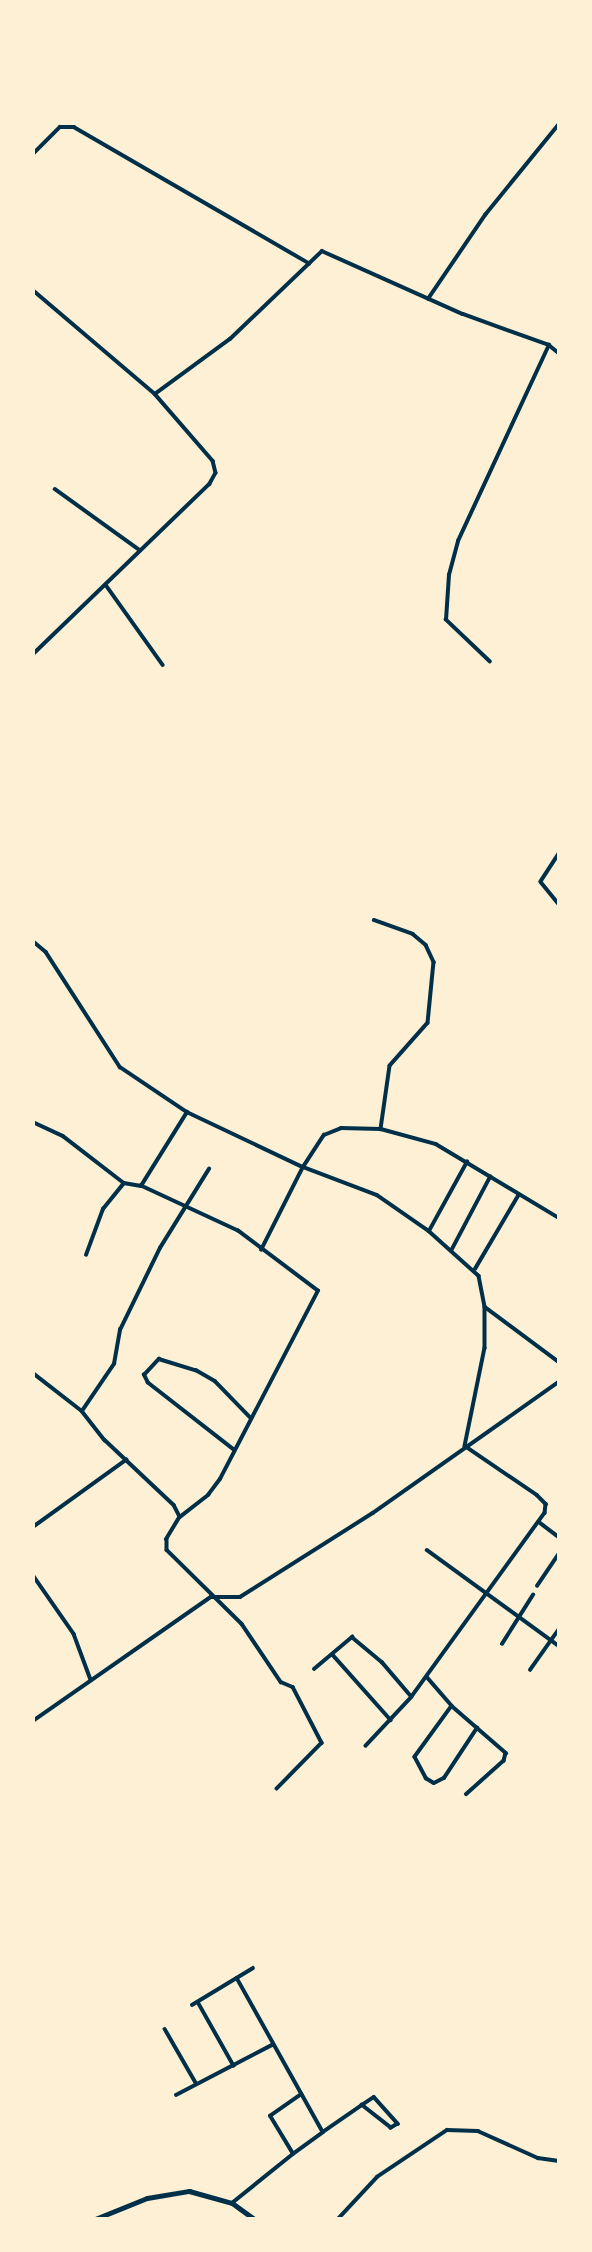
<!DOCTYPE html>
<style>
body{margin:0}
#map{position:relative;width:592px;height:2252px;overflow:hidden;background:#fdf0d5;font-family:Commissioner,sans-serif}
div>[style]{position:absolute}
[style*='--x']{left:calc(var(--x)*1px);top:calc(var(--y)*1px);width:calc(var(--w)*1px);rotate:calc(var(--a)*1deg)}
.minor>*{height:3.5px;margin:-1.75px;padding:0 1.75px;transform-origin:1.75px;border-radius:1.75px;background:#003049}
.secondary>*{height:5px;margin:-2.5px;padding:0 2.5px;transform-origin:2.5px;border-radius:2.5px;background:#003049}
span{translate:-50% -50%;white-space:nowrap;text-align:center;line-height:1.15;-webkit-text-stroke:6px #fdf0d5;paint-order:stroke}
.frame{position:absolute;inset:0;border:35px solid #fdf0d5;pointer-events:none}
</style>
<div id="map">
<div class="minor">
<div style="--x:33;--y:154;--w:38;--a:-45"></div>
<div style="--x:60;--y:127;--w:14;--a:0"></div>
<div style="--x:74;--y:127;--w:272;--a:30.1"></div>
<div style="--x:33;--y:290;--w:160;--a:40.4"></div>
<div style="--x:155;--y:394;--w:89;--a:49.1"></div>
<div style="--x:213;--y:461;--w:12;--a:76"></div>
<div style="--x:216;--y:473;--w:13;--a:119"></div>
<div style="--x:210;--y:484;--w:246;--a:136"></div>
<div style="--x:428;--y:299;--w:102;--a:-55.8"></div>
<div style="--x:485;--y:215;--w:117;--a:-50.9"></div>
<div style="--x:155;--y:394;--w:93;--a:-36.3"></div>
<div style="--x:230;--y:339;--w:127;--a:-43.7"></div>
<div style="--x:322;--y:251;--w:154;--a:24.1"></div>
<div style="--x:463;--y:314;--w:91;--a:19.8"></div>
<div style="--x:549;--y:345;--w:13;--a:39"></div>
<div style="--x:55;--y:489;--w:105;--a:35.7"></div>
<div style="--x:106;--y:585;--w:98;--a:54.5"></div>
<div style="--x:490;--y:662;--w:61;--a:-136.3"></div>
<div style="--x:446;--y:620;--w:45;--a:-86.2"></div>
<div style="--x:449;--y:575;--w:35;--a:-75"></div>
<div style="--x:458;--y:541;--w:216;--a:-65.1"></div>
<div style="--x:559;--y:854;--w:33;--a:123"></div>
<div style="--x:541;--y:882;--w:28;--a:51"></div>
<div style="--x:374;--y:920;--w:41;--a:19.7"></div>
<div style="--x:413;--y:934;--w:17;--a:40"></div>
<div style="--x:426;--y:945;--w:19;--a:65"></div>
<div style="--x:434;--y:962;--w:61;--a:95.6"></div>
<div style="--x:428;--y:1023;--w:57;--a:131.5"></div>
<div style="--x:390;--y:1066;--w:64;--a:98.1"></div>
<div style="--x:381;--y:1129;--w:57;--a:15.3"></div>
<div style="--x:436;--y:1144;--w:144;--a:31"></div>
<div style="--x:33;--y:941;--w:17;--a:40"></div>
<div style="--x:46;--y:952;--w:137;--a:57.2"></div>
<div style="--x:120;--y:1067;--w:81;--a:33.9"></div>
<div style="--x:187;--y:1112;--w:128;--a:25.4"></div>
<div style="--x:303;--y:1167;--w:79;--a:20.7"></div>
<div style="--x:377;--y:1195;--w:63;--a:34.7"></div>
<div style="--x:429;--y:1231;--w:67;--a:42"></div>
<div style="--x:479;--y:1276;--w:32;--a:79"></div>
<div style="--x:485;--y:1307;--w:41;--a:90"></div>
<div style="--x:485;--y:1348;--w:100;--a:101.5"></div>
<div style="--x:465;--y:1446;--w:87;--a:34.2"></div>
<div style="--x:537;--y:1495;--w:13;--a:45"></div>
<div style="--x:546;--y:1504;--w:9;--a:96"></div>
<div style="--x:545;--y:1513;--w:227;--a:125.9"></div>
<div style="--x:412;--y:1697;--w:67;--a:133.2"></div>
<div style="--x:33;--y:1122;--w:33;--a:25"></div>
<div style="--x:63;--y:1136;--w:77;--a:37.6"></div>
<div style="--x:124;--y:1183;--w:17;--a:10"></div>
<div style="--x:429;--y:1231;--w:79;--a:-61.2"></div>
<div style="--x:261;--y:1250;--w:93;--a:-63.2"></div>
<div style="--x:303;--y:1167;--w:38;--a:-57"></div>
<div style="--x:324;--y:1135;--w:18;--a:-22"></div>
<div style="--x:341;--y:1128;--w:40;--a:1.4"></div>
<div style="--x:451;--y:1251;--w:84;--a:-62.2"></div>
<div style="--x:86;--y:1255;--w:49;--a:-69.7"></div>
<div style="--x:103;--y:1209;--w:33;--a:-51"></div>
<div style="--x:475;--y:1269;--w:85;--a:-59.5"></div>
<div style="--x:485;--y:1307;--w:92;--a:36.6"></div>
<div style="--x:33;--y:1373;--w:62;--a:37.8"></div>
<div style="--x:82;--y:1411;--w:37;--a:52"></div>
<div style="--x:105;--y:1440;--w:95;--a:43.3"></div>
<div style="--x:174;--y:1505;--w:13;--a:63"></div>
<div style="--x:180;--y:1517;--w:26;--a:121"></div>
<div style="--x:167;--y:1539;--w:11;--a:90"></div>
<div style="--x:167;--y:1550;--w:105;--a:44.6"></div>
<div style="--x:242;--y:1624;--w:70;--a:56.1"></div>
<div style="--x:281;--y:1682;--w:13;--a:23"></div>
<div style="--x:293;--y:1687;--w:63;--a:62.6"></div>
<div style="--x:322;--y:1743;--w:64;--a:134.4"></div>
<div style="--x:82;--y:1411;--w:57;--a:-55.8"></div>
<div style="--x:114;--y:1364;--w:35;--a:-80"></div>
<div style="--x:120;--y:1330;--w:91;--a:-64"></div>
<div style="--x:160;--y:1248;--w:93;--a:-58.2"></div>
<div style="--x:234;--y:1450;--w:109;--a:-142.1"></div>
<div style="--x:148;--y:1383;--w:9;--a:-117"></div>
<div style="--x:144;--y:1375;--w:22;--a:-47"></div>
<div style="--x:159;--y:1359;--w:39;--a:17"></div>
<div style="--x:196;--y:1370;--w:22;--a:30"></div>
<div style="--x:215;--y:1381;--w:50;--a:45.8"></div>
<div style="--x:180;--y:1517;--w:36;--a:-38"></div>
<div style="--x:208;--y:1495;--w:20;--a:-53"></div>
<div style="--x:220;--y:1479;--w:212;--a:-62.5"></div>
<div style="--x:318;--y:1291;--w:100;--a:-143.1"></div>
<div style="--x:238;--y:1231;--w:107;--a:-155.1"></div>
<div style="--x:141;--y:1186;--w:87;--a:-58.1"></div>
<div style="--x:539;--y:1522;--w:25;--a:37"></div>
<div style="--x:33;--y:1527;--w:115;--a:-35.8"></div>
<div style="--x:427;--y:1550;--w:163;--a:36"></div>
<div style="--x:33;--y:1575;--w:72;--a:55.2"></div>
<div style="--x:74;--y:1634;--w:49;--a:69.7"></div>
<div style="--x:537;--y:1586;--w:40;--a:-56"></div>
<div style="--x:502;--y:1644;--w:58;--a:-57.7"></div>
<div style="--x:333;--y:1655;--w:87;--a:48.3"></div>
<div style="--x:314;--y:1669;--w:50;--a:-40.1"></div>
<div style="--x:352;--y:1637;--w:39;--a:40"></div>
<div style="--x:382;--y:1662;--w:45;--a:49.5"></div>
<div style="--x:530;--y:1670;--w:50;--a:-54.7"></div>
<div style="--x:427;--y:1677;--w:38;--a:49"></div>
<div style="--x:452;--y:1706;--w:72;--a:41"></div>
<div style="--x:506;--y:1753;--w:8;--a:104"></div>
<div style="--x:504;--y:1761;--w:50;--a:138.3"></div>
<div style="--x:452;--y:1706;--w:63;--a:126"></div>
<div style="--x:415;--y:1757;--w:24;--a:62"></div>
<div style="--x:426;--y:1778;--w:9;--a:32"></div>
<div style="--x:434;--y:1783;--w:11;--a:-27"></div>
<div style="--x:444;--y:1778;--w:60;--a:-56.6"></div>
<div style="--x:33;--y:1721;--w:217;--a:-34.9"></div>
<div style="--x:211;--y:1597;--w:29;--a:0"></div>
<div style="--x:240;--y:1597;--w:157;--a:-32.3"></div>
<div style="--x:373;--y:1513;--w:228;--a:-35.2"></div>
<div style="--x:237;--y:1978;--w:176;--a:60.8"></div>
<div style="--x:198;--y:2002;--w:73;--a:60.6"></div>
<div style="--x:192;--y:2005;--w:71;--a:-31.2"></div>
<div style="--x:165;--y:2029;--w:62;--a:60.1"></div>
<div style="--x:176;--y:2095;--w:108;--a:-27.5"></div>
<div style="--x:293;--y:2154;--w:44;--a:-121.2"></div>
<div style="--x:270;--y:2116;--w:38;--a:-35"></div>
<div style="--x:232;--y:2203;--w:78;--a:-38.8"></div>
<div style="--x:293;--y:2154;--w:37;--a:-36"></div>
<div style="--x:323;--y:2132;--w:47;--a:-34.7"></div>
<div style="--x:362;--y:2105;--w:14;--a:-34"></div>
<div style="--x:374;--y:2097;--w:36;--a:48"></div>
<div style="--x:398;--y:2124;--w:8;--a:150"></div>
<div style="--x:391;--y:2128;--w:37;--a:-142"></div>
<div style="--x:338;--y:2219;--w:57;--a:-47.1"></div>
<div style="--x:377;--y:2177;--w:84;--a:-33.9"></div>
<div style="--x:447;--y:2130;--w:31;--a:2"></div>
<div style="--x:478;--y:2131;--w:66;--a:24.2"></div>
<div style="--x:538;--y:2158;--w:21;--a:8"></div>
</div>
<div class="secondary">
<div style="--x:95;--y:2219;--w:56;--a:-22"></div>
<div style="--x:147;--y:2198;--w:43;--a:-9.5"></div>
<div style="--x:189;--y:2191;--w:45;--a:15.6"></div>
<div style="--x:232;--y:2203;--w:27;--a:36"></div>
</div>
<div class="frame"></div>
</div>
